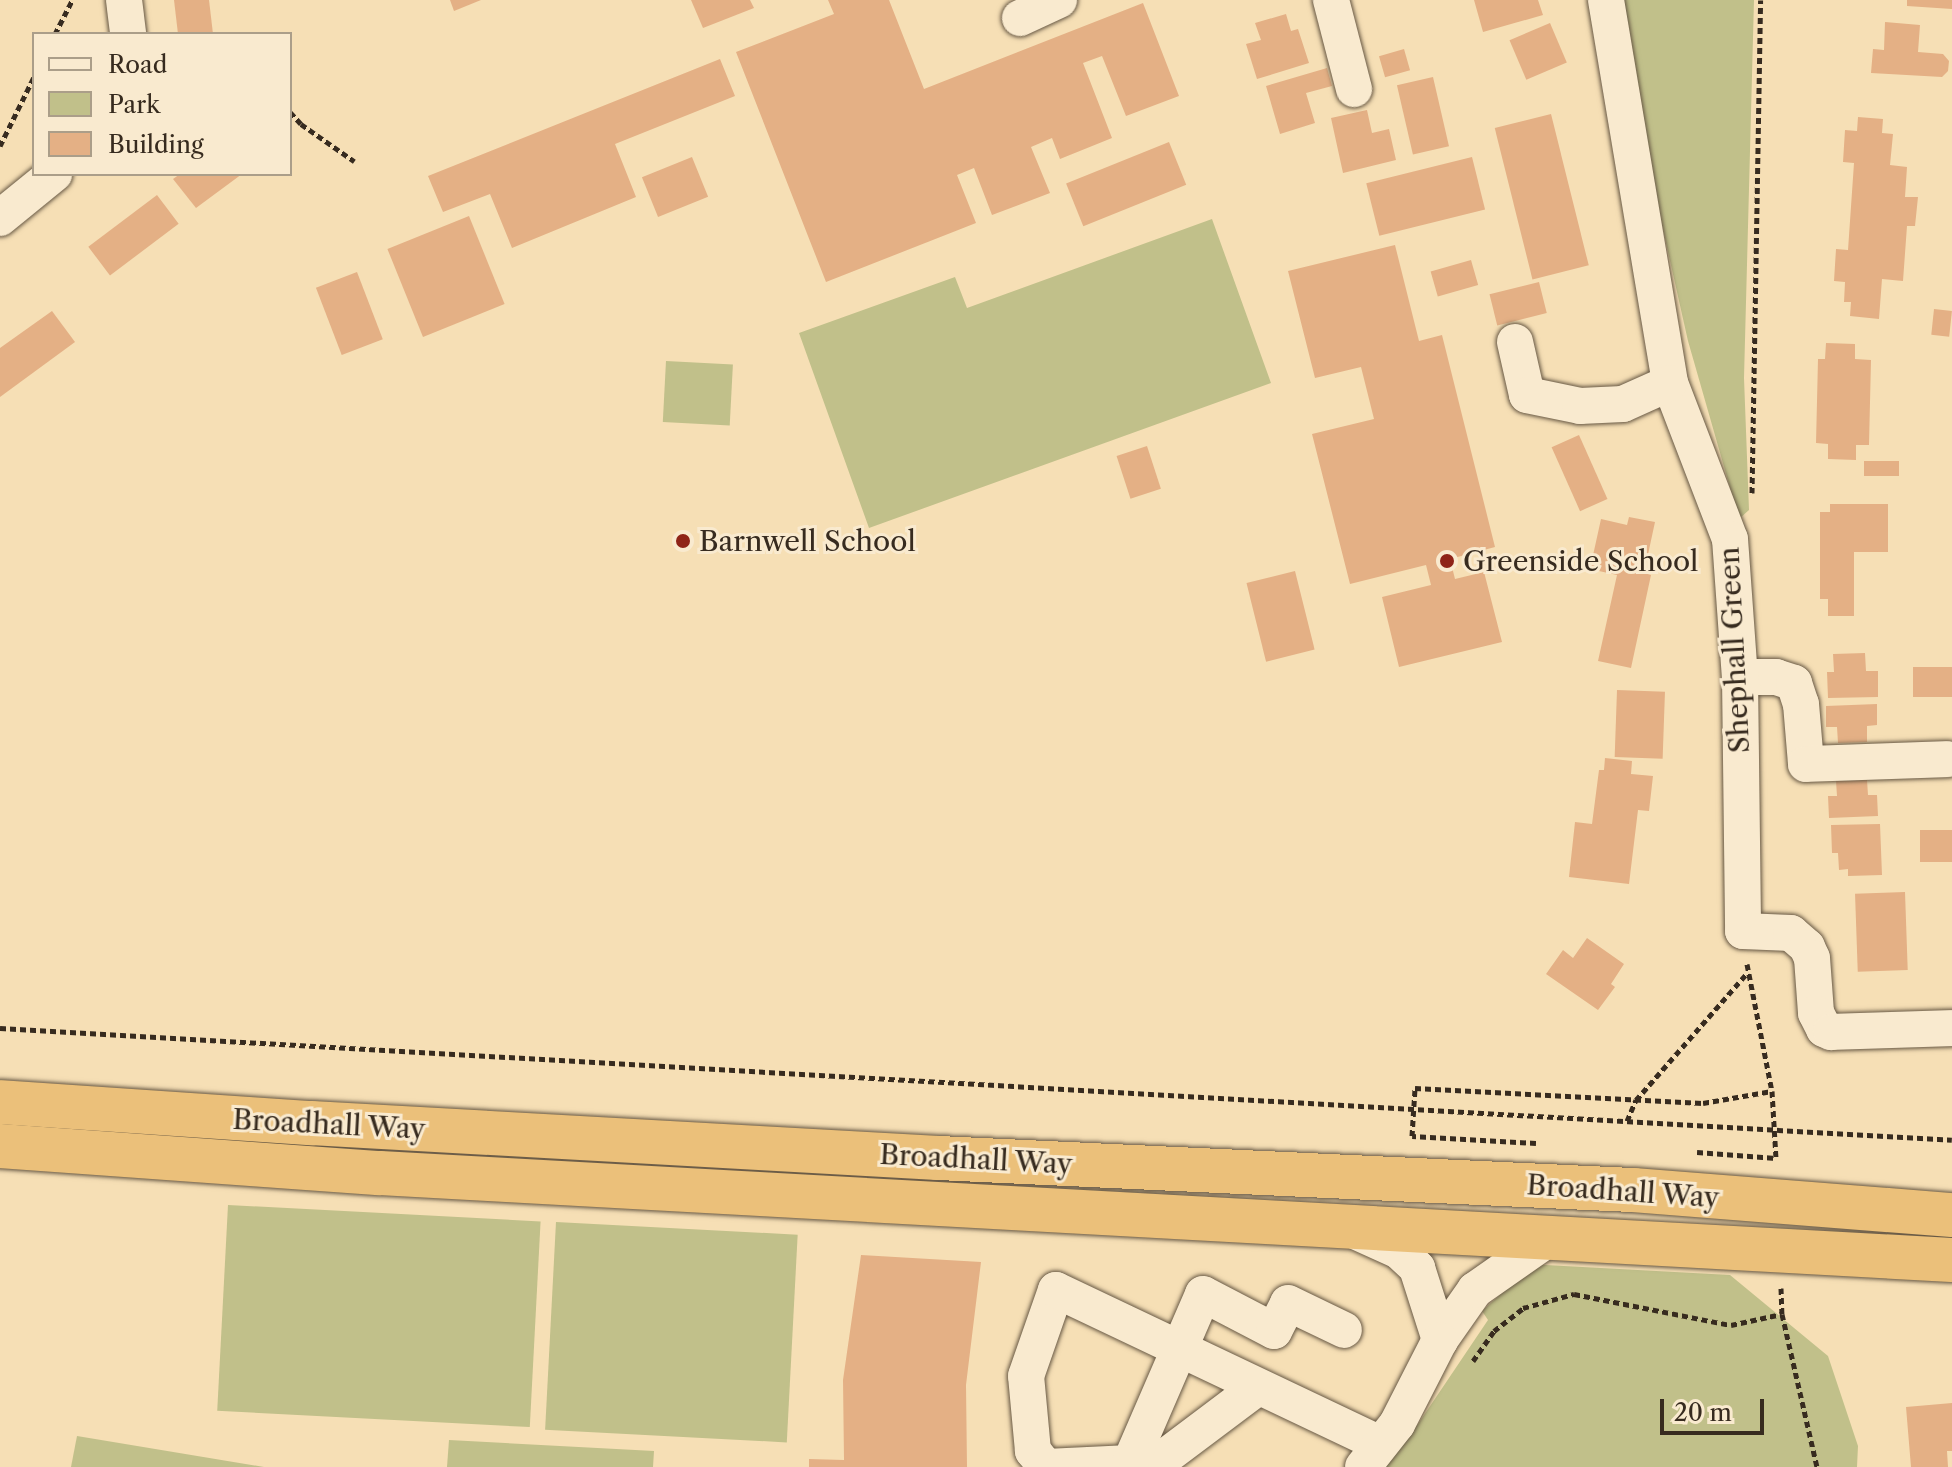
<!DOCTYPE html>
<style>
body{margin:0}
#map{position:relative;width:1952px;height:1467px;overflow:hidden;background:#f6dfb5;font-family:"Libre Caslon Text",serif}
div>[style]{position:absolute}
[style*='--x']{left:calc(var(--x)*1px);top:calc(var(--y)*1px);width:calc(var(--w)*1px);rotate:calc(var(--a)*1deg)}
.green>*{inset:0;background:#c1c08a;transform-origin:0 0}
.building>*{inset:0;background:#e4b085;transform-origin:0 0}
.path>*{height:5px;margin-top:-2.5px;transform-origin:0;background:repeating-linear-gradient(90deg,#372b1f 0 6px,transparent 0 10px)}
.roads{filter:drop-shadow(0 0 2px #675844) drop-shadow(0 0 2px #675844)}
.minor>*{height:36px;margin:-18px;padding:0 18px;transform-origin:18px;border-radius:18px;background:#f9eacf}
.highway>*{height:44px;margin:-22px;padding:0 22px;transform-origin:22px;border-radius:22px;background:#ebc07a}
.dots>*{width:22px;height:22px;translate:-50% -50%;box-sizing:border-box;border:4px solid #f9eacf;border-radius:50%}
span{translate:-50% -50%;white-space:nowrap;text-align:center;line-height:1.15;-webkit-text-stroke:6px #f9eacf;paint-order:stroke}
.poi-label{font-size:28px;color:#372b1f}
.left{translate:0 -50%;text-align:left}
.street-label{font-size:28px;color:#372b1f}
.legend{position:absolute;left:32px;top:32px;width:260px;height:144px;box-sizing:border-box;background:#f9eacf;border:2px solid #ab9e89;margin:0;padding:10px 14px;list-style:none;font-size:24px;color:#372b1f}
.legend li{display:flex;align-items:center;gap:16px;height:40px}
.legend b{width:40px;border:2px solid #ab9e89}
.scale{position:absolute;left:1660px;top:1399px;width:104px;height:36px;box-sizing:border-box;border:4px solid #372b1f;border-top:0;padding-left:10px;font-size:24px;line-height:28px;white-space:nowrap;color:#372b1f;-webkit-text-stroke:6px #f9eacf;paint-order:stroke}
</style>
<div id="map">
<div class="green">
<div style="clip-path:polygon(1617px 0,1754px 0,1744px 378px,1749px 510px,1739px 519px,1688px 341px,1649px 167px)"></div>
<div style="clip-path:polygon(1212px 219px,1271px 383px,869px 528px,799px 333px,955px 277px,967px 308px)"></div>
<div style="left:666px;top:361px;width:67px;height:61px;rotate:3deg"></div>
<div style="left:228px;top:1205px;width:313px;height:206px;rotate:3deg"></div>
<div style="left:556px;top:1222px;width:242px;height:208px;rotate:3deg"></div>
<div style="clip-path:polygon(1527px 1264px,1730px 1275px,1828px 1356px,1858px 1446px,1857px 1467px,1384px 1467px,1418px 1424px,1488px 1320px,1482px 1311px,1513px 1283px)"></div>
<div style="clip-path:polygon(77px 1436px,264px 1467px,71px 1467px)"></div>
<div style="clip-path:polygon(449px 1440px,654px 1451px,653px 1467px,447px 1467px)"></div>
</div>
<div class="building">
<div style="clip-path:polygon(174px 0,209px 0,213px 34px,178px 34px)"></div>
<div style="clip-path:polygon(450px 0,481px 0,454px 11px)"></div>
<div style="clip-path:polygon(691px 0,750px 0,754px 8px,703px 28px)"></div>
<div style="clip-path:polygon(828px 0,889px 0,924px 89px,1143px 3px,1179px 96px,1126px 116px,1102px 56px,1083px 63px,1112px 138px,1060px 159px,1052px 138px,1031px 147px,1050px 193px,992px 215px,974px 168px,957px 175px,976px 223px,826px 282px,736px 52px,834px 14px)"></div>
<div style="clip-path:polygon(1474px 0,1538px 0,1543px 15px,1483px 32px)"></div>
<div style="clip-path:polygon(1907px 0,1952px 0,1952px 9px,1907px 6px)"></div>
<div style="clip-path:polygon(1286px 14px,1291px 31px,1298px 29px,1309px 63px,1257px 79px,1246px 44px,1261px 40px,1255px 23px)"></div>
<div style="clip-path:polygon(1885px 22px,1920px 25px,1918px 52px,1943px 54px,1949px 61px,1948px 71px,1942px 77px,1871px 73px,1873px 49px,1884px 50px)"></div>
<div style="left:1550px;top:23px;width:43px;height:44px;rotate:67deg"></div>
<div style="left:1404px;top:49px;width:22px;height:26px;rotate:74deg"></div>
<div style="clip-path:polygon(720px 59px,735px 96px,615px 144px,636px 197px,512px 248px,490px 194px,443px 212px,428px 176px)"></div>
<div style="clip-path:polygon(1327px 68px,1332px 86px,1306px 93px,1315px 123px,1280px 134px,1266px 86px)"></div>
<div style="left:1433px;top:77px;width:71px;height:37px;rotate:77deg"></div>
<div style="clip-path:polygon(1367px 110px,1372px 133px,1389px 129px,1396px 160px,1343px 173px,1331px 118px)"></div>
<div style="left:1551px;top:114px;width:156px;height:58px;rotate:76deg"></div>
<div style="clip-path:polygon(1858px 117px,1883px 119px,1882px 133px,1893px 134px,1890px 165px,1907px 167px,1905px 197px,1918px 197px,1915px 226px,1907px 226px,1903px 281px,1882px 279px,1879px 319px,1850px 316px,1851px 302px,1844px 302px,1845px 282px,1834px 281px,1836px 249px,1848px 250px,1854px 163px,1843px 162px,1845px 130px,1857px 131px)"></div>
<div style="left:1169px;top:142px;width:46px;height:111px;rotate:68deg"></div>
<div style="left:692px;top:157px;width:43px;height:54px;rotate:68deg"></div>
<div style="left:1472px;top:157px;width:54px;height:109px;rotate:76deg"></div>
<div style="clip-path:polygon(180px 174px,242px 174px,196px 208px,173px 179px)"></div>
<div style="left:157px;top:195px;width:36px;height:86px;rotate:53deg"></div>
<div style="left:469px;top:216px;width:95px;height:88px;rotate:68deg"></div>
<div style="clip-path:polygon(1395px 245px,1419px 341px,1442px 335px,1495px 547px,1450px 559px,1455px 579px,1484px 572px,1502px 642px,1399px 667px,1382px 597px,1431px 585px,1426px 565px,1350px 584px,1312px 434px,1374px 419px,1361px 367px,1315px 378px,1288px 271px)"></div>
<div style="left:1471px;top:260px;width:26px;height:42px;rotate:74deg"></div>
<div style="left:357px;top:272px;width:72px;height:44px;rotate:69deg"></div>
<div style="left:1539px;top:282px;width:32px;height:51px;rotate:76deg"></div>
<div style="left:1934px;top:309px;width:18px;height:26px;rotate:6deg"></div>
<div style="clip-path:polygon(52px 311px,75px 342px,0 397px,0 348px)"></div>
<div style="clip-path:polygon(1826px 343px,1855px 344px,1855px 359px,1871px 360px,1869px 445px,1856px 445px,1856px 460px,1828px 459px,1828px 444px,1816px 443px,1818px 359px,1825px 359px)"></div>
<div style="left:1579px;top:435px;width:70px;height:30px;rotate:66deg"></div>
<div style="left:1147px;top:446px;width:45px;height:32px;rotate:72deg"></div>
<div style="left:1864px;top:461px;width:35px;height:15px"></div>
<div style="clip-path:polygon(1830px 504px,1888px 504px,1888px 552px,1854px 552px,1854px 616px,1828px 616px,1828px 599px,1820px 599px,1820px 512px,1830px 512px)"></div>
<div style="clip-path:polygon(1629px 517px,1655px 522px,1644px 573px,1651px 575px,1631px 668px,1598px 661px,1617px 575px,1590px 569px,1601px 519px,1627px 525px)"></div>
<div style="left:1295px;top:571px;width:81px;height:50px;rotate:76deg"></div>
<div style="clip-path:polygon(1865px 653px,1866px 671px,1878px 671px,1878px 697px,1828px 698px,1827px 672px,1834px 672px,1833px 654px)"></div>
<div style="left:1952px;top:667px;width:30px;height:39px;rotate:90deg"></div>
<div style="left:1617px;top:690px;width:48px;height:67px;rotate:2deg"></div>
<div style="clip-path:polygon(1877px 704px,1877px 725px,1867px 726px,1867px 742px,1838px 743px,1837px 727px,1826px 727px,1826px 706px)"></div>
<div style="clip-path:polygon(1605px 758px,1632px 761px,1631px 774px,1653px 776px,1649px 811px,1638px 810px,1629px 884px,1569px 877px,1575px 822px,1592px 824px,1599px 770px,1604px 770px)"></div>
<div style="clip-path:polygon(1867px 780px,1868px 795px,1877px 795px,1878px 816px,1829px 818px,1828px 796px,1837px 796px,1836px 781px)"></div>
<div style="clip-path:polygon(1880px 824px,1882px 875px,1848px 876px,1848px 869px,1839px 870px,1838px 853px,1832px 853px,1831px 825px)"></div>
<div style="left:1952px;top:830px;width:32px;height:32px;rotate:90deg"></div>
<div style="left:1905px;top:892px;width:78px;height:50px;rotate:88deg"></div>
<div style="clip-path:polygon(1587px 938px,1624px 964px,1611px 984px,1615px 987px,1598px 1010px,1546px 974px,1563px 950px,1573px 958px)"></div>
<div style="clip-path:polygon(861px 1255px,981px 1262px,966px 1385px,967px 1467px,809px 1467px,809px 1459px,844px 1460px,843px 1380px)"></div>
<div style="clip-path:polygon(1952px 1403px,1952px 1451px,1947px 1451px,1948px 1467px,1911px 1467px,1906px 1407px)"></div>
</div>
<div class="path">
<div style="--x:55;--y:34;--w:38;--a:-63"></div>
<div style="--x:290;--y:112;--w:16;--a:47"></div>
<div style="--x:301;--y:124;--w:65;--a:34.9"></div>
<div style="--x:0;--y:146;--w:77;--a:-63.8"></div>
<div style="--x:1752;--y:493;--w:493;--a:-89"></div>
<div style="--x:1747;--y:964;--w:129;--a:78.9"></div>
<div style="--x:1772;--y:1091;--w:68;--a:86.6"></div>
<div style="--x:0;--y:1028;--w:1955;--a:3.28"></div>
<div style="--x:1627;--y:1121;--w:23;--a:-67"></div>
<div style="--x:1636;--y:1100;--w:170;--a:-48.8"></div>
<div style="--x:1536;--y:1143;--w:124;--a:-176.8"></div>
<div style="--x:1412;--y:1136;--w:48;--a:-86.4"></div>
<div style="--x:1415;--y:1088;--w:288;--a:3"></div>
<div style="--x:1703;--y:1103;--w:70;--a:-9.9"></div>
<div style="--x:1697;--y:1152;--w:79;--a:4.3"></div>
<div style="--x:1781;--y:1288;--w:26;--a:88"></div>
<div style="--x:1782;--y:1314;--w:157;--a:77.1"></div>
<div style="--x:1473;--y:1361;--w:37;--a:-55"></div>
<div style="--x:1494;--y:1331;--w:37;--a:-38"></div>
<div style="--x:1523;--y:1308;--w:53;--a:-15.4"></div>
<div style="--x:1574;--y:1294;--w:160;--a:11.2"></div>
<div style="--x:1731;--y:1325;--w:52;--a:-12.2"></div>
</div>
<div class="roads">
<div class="minor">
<div style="--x:124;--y:0;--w:34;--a:83"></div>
<div style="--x:1331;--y:0;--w:92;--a:75.5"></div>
<div style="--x:1606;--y:0;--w:388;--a:80.5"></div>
<div style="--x:1670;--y:383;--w:167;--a:69"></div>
<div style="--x:1730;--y:539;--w:138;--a:85.9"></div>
<div style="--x:1740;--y:677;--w:254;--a:89.3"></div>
<div style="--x:1743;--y:931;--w:48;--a:2.4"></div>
<div style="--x:1791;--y:933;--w:21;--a:41"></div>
<div style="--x:1807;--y:947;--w:12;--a:66"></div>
<div style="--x:1812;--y:958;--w:55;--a:85.8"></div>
<div style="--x:1816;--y:1013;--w:18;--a:63"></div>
<div style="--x:1824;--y:1029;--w:8;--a:23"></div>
<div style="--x:1831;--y:1032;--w:121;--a:-1.9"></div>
<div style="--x:1020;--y:18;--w:43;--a:-24.8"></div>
<div style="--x:0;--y:218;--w:70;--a:-39.2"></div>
<div style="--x:1515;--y:342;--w:54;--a:77.2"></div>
<div style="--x:1527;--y:395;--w:54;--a:11.7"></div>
<div style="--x:1580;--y:406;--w:43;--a:-2.7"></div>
<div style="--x:1623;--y:404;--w:51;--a:-24.1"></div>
<div style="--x:1740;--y:677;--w:36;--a:0"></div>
<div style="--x:1776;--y:677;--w:19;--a:18"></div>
<div style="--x:1794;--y:683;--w:22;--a:72"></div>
<div style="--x:1801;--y:704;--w:60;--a:85.2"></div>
<div style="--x:1806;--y:764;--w:141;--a:-2"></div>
<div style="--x:1355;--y:1231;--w:48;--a:24.4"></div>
<div style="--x:1399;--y:1251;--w:25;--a:43"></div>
<div style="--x:1417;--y:1268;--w:76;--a:72.3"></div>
<div style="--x:1440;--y:1340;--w:61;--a:-55"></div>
<div style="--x:1475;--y:1290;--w:89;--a:-34.9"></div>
<div style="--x:1258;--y:1387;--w:115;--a:143.1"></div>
<div style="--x:1166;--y:1456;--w:37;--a:169"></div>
<div style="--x:1130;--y:1463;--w:84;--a:177.3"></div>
<div style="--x:1046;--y:1467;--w:21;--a:-129"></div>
<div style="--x:1033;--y:1451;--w:75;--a:-95.3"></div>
<div style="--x:1026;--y:1376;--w:91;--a:-70.8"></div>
<div style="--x:1056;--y:1290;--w:359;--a:25.4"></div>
<div style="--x:1130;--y:1463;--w:184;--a:-66.6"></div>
<div style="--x:1203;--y:1294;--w:80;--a:27.5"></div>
<div style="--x:1274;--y:1331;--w:31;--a:-63"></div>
<div style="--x:1288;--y:1303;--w:62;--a:25.7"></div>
<div style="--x:1363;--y:1467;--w:55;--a:-51.7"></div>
<div style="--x:1397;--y:1424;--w:94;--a:-62.9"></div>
</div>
<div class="highway">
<div style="--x:0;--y:1102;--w:312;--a:3.9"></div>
<div style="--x:311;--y:1123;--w:628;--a:3.2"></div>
<div style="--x:938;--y:1158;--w:696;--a:2.64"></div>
<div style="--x:1633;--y:1190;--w:320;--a:4.5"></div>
<div style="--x:0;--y:1146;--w:381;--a:4.1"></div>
<div style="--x:380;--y:1173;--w:1574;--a:3.17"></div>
</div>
</div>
<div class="dots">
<div style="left:683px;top:541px;background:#8f2418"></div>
<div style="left:1447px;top:561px;background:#8f2418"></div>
</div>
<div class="poi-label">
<span class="left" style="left:699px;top:541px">Barnwell School</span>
<span class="left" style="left:1463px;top:561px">Greenside School</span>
</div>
<div class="street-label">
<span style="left:1734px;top:650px;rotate:-93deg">Shephall Green</span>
<span style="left:329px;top:1124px;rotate:3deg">Broadhall Way</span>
<span style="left:976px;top:1159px;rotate:3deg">Broadhall Way</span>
<span style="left:1623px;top:1191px;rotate:4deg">Broadhall Way</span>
</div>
<ul class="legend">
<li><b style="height:10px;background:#f9eacf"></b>Road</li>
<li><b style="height:22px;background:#c1c08a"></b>Park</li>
<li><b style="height:22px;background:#e4b085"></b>Building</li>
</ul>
<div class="scale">20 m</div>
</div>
